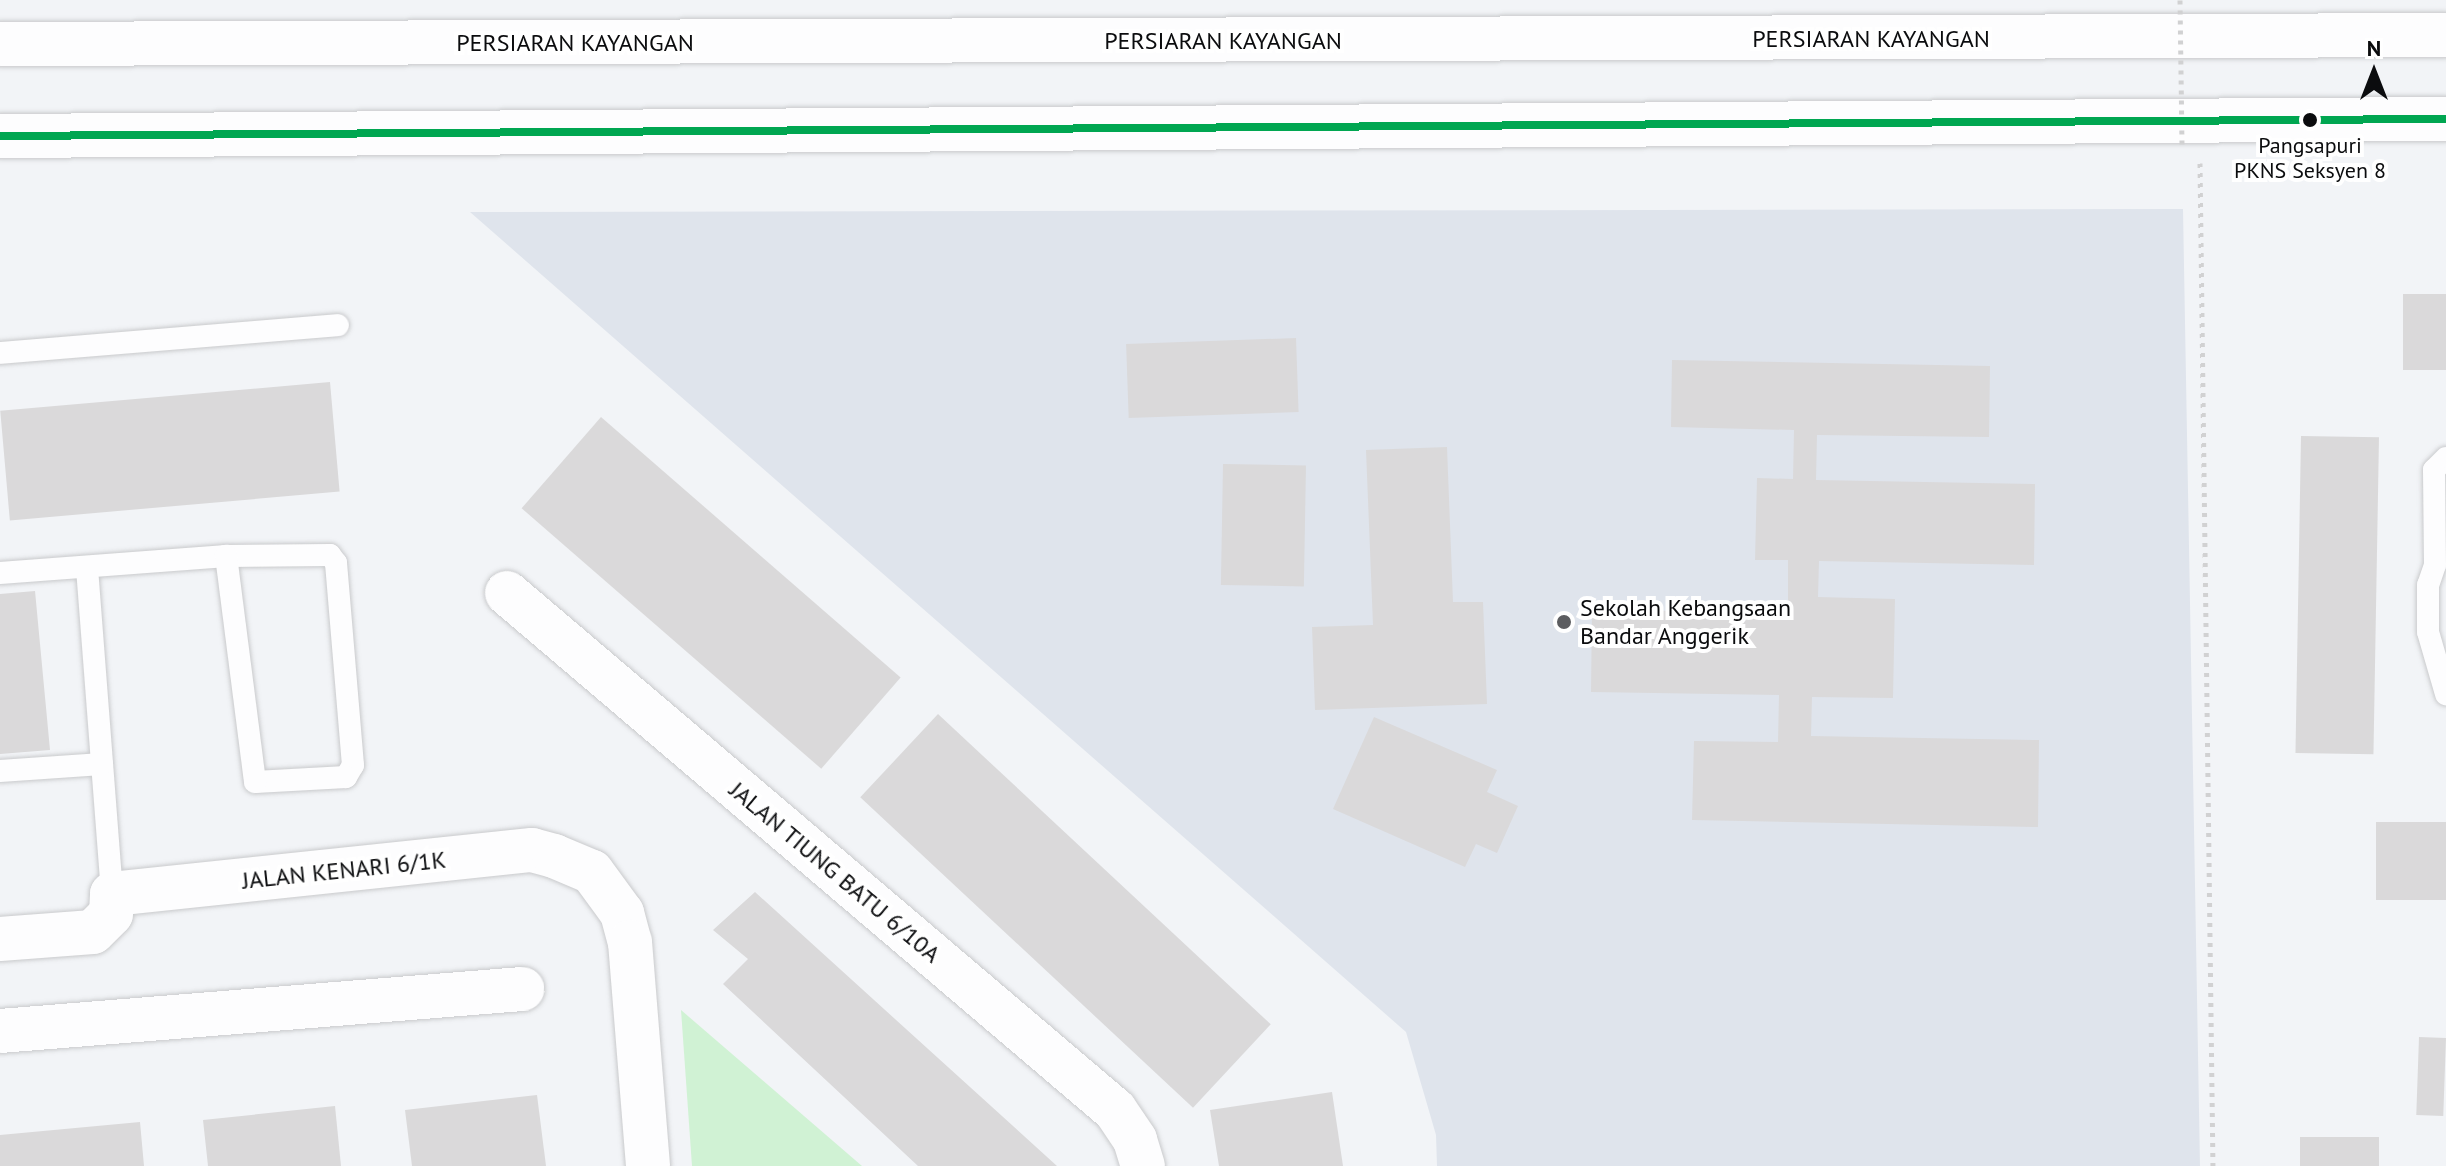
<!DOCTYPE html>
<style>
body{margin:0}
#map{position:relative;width:2446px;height:1166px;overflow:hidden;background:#f2f4f7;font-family:"PT Sans",sans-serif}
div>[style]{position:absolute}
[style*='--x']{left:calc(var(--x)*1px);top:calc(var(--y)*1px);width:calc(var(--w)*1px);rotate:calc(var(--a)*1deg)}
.built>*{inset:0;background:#dfe4ec}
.green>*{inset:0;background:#d0f2d4}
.building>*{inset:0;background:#dad9da;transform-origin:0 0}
.path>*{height:5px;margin-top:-2.5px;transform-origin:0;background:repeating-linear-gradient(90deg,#d1d1d2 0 4px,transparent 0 10px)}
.roads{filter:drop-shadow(0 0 2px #c9cacc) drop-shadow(0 0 2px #c9cacc)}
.lane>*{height:22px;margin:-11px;padding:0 11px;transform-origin:11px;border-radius:11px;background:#fdfdfe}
.street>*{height:44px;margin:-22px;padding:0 22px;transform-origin:22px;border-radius:22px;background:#fdfdfe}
.primary>*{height:44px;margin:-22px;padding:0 22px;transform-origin:22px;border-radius:22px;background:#fdfdfe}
.path-bridge>*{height:5px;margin-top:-2.5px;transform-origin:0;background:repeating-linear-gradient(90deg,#d1d1d2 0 4px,transparent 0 10px)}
.bus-1>*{height:8px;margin:-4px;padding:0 4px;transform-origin:4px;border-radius:4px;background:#00a651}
.dots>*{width:22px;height:22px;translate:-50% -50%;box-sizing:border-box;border:4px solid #fff;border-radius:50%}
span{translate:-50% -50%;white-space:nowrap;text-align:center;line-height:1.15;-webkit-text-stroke:8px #fff;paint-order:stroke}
.bus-label{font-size:22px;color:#0b0c0e}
.street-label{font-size:24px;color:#0b0c0e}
.poi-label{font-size:24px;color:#0b0c0e}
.left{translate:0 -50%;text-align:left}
.north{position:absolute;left:2334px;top:32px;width:80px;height:80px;-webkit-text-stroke:6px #fff;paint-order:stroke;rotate:0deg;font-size:22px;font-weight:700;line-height:32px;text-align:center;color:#0b0c0e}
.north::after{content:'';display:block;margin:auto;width:28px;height:36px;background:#0b0c0e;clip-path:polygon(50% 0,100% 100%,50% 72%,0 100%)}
</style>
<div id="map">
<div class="built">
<div style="clip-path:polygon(2183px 209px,2200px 1166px,1437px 1166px,1436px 1135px,1406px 1032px,470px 212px)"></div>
</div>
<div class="green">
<div style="clip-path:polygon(681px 1010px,862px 1166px,692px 1166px)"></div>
</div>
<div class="building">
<div style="left:2403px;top:294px;width:43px;height:76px"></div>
<div style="left:1296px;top:338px;width:74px;height:170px;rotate:88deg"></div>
<div style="clip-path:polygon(1672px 360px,1990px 366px,1989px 437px,1817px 435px,1816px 480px,2035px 484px,2034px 565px,1819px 561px,1818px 597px,1895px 599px,1893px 698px,1812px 697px,1811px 736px,2039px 740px,2038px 827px,1692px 820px,1694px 741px,1778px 742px,1779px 695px,1591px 692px,1592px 610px,1788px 612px,1788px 560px,1755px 560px,1757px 478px,1793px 479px,1794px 430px,1671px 427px)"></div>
<div style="left:330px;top:382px;width:110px;height:331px;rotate:85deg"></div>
<div style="left:601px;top:417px;width:397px;height:121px;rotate:41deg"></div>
<div style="left:2301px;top:436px;width:78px;height:317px;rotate:1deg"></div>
<div style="clip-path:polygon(1447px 447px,1453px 602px,1483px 602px,1487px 704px,1315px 710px,1312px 627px,1373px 625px,1366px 450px)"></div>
<div style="left:1223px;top:464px;width:83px;height:121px;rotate:1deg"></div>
<div style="clip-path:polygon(35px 591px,50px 750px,0 754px,0 594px)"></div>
<div style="left:938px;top:714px;width:455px;height:114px;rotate:43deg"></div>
<div style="clip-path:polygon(1374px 717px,1497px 770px,1487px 792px,1518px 806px,1497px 853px,1476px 844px,1465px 867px,1333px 809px)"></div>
<div style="left:2446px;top:822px;width:78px;height:70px;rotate:90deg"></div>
<div style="clip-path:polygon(755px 892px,1057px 1166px,918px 1166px,723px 984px,748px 959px,713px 930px)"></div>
<div style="left:2419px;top:1037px;width:27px;height:78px;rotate:2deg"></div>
<div style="clip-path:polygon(1332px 1092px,1343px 1166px,1219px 1166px,1210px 1110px)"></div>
<div style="clip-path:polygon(537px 1095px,546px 1166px,412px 1166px,405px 1110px)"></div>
<div style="clip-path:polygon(335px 1106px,341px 1166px,208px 1166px,203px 1120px)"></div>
<div style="clip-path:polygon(140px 1122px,144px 1166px,0 1166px,0 1135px)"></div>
<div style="left:2379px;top:1137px;width:29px;height:79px;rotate:90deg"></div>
</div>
<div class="path">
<div style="--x:2200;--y:163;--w:1003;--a:89.26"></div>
</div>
<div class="roads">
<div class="lane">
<div style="--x:0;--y:353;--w:339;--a:-4.7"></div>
<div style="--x:2446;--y:458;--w:17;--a:135"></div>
<div style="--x:2434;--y:470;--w:95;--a:89.4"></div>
<div style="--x:2435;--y:565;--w:21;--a:109"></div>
<div style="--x:2428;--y:585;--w:47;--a:90"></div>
<div style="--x:2428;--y:632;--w:65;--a:73.8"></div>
<div style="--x:87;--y:568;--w:327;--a:85.6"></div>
<div style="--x:0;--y:573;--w:227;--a:-4.3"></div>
<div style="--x:226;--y:556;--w:104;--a:-0.6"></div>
<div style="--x:330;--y:555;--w:10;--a:53"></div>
<div style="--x:336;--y:563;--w:203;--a:85.2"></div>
<div style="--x:353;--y:765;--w:14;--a:120"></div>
<div style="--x:346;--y:777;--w:91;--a:176.9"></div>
<div style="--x:255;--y:782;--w:228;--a:-97.3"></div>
<div style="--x:0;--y:771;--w:102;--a:-3.9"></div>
</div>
<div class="street">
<div style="--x:507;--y:593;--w:798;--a:40.38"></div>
<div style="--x:1115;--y:1110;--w:36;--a:56"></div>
<div style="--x:1135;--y:1140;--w:27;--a:73"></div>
<div style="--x:0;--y:939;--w:93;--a:-4.3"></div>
<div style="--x:93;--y:932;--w:25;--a:-45"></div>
<div style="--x:111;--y:914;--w:20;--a:-87"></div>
<div style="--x:112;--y:894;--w:422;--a:-6"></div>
<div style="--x:532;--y:850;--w:23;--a:15"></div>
<div style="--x:554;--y:856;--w:41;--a:22.8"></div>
<div style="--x:592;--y:872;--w:51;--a:53.8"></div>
<div style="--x:622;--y:913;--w:30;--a:75"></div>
<div style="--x:630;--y:942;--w:225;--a:85.4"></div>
<div style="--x:0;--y:1031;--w:524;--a:-4.6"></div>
</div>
<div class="primary">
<div style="--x:0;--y:44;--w:2446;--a:-0.21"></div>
<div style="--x:0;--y:136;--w:2446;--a:-0.4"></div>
</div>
</div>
<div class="path-bridge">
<div style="--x:2180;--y:0;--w:145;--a:89.2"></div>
</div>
<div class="bus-1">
<div style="--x:0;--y:136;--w:2446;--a:-0.4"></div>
</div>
<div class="dots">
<div style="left:2310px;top:120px;background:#0b0c0e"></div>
<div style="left:1564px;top:622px;background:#5c5d60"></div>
</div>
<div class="bus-label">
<span style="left:2310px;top:158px">Pangsapuri<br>PKNS Seksyen 8</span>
</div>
<div class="street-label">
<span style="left:1871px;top:39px">PERSIARAN KAYANGAN</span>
<span style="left:1223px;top:41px">PERSIARAN KAYANGAN</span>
<span style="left:575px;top:43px">PERSIARAN KAYANGAN</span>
<span style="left:344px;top:870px;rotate:-6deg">JALAN KENARI 6/1K</span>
<span style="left:835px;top:872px;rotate:40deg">JALAN TIUNG BATU 6/10A</span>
</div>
<div class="poi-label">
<span class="left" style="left:1580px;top:622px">Sekolah Kebangsaan<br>Bandar Anggerik</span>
</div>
<div class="north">N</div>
</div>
